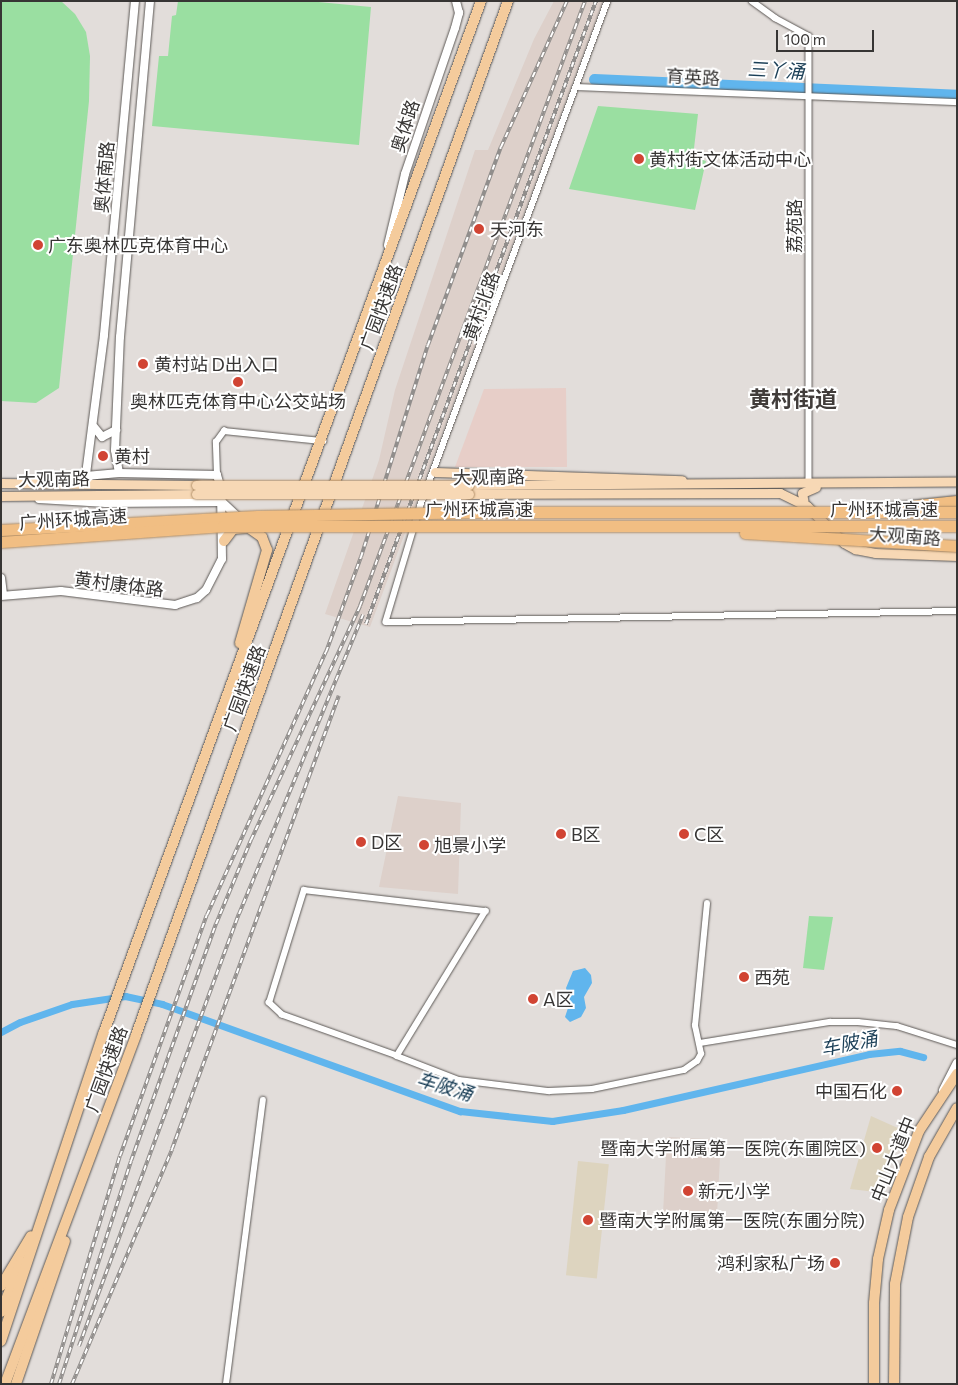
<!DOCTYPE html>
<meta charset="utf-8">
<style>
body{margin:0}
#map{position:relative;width:958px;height:1385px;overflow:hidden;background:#e2ddda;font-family:Commissioner,"Noto Sans SC",sans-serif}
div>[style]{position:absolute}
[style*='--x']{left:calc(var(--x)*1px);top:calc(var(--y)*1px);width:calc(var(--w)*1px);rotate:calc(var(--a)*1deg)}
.commercial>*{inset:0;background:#e7cec8}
.built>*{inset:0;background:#ddd0ca;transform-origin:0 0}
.medical>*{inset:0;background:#ddd4bf;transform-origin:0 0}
.green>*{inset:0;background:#9adfa1}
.water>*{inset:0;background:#60b5ed}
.canal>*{height:7px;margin:-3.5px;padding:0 3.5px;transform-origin:3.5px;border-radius:3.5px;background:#60b5ed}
.river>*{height:11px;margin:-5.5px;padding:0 5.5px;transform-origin:5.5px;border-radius:5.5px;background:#60b5ed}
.roads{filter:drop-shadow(0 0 1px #5d5956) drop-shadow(0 0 1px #5d5956)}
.minor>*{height:5.5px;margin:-2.75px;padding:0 2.75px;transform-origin:2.75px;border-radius:2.75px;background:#fff}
.tertiary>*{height:8px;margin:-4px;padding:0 4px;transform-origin:4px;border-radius:4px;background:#fff}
.primary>*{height:9px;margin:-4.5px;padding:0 4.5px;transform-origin:4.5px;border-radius:4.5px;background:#f7d8b5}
.trunk>*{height:10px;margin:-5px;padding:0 5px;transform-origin:5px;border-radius:5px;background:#f4cb9c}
.motorway>*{height:11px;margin:-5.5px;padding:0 5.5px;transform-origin:5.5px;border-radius:5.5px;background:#f1be83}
.rail>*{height:4px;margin-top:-2px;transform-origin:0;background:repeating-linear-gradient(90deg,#fff 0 5.5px,#918e8c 0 11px);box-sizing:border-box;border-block:1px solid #918e8c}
.bridges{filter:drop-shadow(0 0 1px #b08e67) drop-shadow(0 0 1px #b08e67)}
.primary-bridge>*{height:9px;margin:-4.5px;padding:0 4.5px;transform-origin:4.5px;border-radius:4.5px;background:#f7d8b5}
.motorway-bridge>*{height:11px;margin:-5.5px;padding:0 5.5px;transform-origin:5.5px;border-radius:5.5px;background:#f1be83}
.dots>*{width:14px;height:14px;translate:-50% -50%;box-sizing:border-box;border:2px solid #fff;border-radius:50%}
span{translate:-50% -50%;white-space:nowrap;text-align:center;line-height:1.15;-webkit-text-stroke:4px #fff;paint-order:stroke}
.street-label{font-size:18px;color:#373534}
.poi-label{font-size:18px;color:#373534}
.left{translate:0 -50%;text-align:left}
.right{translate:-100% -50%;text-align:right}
.water-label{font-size:19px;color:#1b3f57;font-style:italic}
.district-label{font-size:22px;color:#413c3a;font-weight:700}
.frame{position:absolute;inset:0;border:2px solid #373534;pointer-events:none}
.scale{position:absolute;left:776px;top:30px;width:98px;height:22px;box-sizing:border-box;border:2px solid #373534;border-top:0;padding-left:6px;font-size:15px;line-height:18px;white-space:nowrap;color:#373534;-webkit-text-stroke:4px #fff;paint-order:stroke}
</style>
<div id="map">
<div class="commercial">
<div style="clip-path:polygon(566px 388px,567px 467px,455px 467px,484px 389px)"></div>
</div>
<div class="built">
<div style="clip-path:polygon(554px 1px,603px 1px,370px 627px,325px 614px,379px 460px,395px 390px,475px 150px,488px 150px,534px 39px)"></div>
<div style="clip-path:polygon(398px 796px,461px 803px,458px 894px,379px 887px)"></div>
<div style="left:667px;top:1137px;width:54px;height:88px;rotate:3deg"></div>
</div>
<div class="medical">
<div style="clip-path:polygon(871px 1116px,900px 1129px,876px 1192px,850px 1189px)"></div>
<div style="left:578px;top:1161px;width:31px;height:115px;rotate:6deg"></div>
</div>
<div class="green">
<div style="clip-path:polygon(1px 1px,61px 1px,75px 14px,86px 32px,90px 56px,89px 101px,59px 388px,36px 403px,1px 401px)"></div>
<div style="clip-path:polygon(178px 1px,308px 1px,371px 7px,359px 145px,152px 126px,159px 56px,168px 56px,172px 16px,176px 15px)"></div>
<div style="clip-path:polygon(598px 106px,698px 114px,693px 157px,706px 161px,695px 210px,569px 189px)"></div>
<div style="clip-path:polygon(809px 916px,833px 917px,824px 970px,803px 968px)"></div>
</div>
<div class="water">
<div style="clip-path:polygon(585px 968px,591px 975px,592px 983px,584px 997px,586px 1008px,581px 1017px,570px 1022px,565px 1017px,570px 1002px,566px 988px,573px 971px)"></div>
</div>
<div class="canal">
<div style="--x:1;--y:1032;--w:21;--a:-28"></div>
<div style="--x:20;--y:1022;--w:55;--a:-19.1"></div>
<div style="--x:72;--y:1004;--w:54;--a:-8.6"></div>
<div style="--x:125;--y:996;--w:38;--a:12"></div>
<div style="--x:162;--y:1004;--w:317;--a:19.8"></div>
<div style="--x:460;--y:1111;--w:93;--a:6.2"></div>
<div style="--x:552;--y:1121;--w:72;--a:-8.8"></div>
<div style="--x:623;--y:1110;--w:252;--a:-12.8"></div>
<div style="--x:869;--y:1054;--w:31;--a:-6"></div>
<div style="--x:900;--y:1051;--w:24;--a:15"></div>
</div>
<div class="river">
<div style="--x:594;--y:79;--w:363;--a:2.5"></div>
</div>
<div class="roads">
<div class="minor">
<div style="--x:608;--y:1;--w:538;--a:110.36"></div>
<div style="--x:421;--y:505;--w:122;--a:106.7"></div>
<div style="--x:386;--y:622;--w:571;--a:-1.1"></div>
<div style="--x:752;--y:1;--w:29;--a:36"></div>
<div style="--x:775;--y:18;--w:38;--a:28"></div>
<div style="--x:809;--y:36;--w:446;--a:90"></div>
<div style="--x:579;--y:87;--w:378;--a:2.3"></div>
<div style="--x:217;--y:475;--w:33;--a:-92"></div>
<div style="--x:216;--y:442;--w:14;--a:-54"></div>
<div style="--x:224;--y:431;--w:100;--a:5.8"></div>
<div style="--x:304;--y:890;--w:183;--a:6.6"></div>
<div style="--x:486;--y:911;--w:170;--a:121.5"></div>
<div style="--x:397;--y:1056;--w:122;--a:-160.4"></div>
<div style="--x:282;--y:1015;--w:18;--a:-137"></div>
<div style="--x:269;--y:1003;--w:118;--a:-72.8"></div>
<div style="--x:700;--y:1043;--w:132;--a:-9.2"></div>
<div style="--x:830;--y:1022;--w:28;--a:0"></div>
<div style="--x:858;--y:1022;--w:39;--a:6"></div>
<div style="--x:897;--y:1026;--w:63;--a:17.6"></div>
<div style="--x:397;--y:1056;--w:66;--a:21.2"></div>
<div style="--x:459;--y:1080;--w:91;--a:7"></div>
<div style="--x:549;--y:1091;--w:43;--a:-2.7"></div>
<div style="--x:592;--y:1089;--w:94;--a:-11.7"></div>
<div style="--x:684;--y:1070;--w:16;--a:-35"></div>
<div style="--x:697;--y:1061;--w:8;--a:-60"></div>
<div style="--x:701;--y:1054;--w:29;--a:-102"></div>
<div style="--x:695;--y:1026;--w:123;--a:-84.4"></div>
<div style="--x:226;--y:1384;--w:286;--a:-82.6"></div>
</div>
<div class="tertiary">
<div style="--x:388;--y:245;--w:73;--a:-76.5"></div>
<div style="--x:405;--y:174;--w:154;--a:-71.1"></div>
<div style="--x:455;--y:28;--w:16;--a:-75"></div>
<div style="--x:459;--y:13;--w:12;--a:-104"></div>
<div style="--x:94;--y:427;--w:13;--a:51"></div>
<div style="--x:102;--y:437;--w:16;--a:-27"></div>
<div style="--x:119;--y:473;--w:23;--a:-100"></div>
<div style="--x:115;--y:450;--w:113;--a:-87.5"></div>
<div style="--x:120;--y:337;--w:337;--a:-84.9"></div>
<div style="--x:86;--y:474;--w:140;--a:-82.6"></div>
<div style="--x:104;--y:335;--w:335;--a:-84.7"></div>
<div style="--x:39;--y:499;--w:67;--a:3.4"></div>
<div style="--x:106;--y:503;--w:116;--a:-0.5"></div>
<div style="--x:222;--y:502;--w:23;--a:43"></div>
<div style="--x:1;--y:578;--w:17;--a:83"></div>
<div style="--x:1;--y:596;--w:60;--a:-4.8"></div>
<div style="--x:61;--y:591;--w:115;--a:7"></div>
<div style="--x:175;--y:605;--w:23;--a:-18"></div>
<div style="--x:197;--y:598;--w:12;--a:-42"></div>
<div style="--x:206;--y:590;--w:35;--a:-63"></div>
<div style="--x:222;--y:559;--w:70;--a:-90.8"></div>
<div style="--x:221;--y:489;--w:15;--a:-106"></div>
<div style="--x:217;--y:475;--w:98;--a:-178.8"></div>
<div style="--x:119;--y:473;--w:89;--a:174.9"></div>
<div style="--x:943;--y:1090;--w:30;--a:-63"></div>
</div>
<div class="primary">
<div style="--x:435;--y:472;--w:247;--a:1.9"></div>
<div style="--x:1;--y:483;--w:195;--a:0.6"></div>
<div style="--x:469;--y:485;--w:488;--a:-0.4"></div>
<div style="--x:469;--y:494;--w:311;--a:-0.2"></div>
<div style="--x:780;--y:493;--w:30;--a:26"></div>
<div style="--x:807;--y:506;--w:52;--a:45"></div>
<div style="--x:844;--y:543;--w:13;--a:29"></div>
<div style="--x:855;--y:549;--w:20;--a:11"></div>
<div style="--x:875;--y:553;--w:82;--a:2.1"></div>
<div style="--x:1;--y:496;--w:195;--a:-0.6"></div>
<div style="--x:804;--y:504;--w:11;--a:-100"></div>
<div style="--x:802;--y:493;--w:15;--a:-23"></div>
</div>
<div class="trunk">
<div style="--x:224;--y:541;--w:15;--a:-53"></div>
<div style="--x:233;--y:529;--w:16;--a:-4"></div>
<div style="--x:249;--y:528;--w:16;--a:35"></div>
<div style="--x:262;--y:537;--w:14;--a:69"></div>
<div style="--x:267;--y:550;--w:97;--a:106.2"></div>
<div style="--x:1;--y:1286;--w:58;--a:-59"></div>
<div style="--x:1;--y:1312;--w:54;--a:-68.2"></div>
<div style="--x:1;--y:1341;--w:326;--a:-71.6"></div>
<div style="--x:104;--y:1032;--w:1098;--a:-69.91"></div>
<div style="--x:5;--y:1384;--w:373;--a:-69.4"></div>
<div style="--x:136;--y:1035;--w:1099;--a:-70.21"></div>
<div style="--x:16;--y:1384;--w:151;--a:-71.1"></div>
<div style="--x:874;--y:1384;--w:81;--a:-90"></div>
<div style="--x:874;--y:1303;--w:44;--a:-84.8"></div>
<div style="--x:878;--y:1259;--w:50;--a:-77.3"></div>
<div style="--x:889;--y:1210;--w:85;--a:-69.2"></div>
<div style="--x:919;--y:1131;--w:69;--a:-56.3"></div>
<div style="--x:894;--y:1384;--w:100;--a:-89.4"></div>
<div style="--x:895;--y:1284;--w:68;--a:-79"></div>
<div style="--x:908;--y:1217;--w:64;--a:-70.7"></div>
<div style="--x:929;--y:1157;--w:56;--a:-60.3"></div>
</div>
<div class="motorway">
<div style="--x:889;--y:508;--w:68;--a:-5.9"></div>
</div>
</div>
<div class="rail">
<div style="--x:366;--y:624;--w:664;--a:-69.74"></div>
<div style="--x:79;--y:1346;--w:461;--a:-69.7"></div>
<div style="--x:239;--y:914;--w:324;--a:-67.5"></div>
<div style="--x:51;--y:1384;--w:238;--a:-73.2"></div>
<div style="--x:120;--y:1156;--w:256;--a:-70.2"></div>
<div style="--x:207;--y:915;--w:289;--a:-65.7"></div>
<div style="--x:326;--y:652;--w:101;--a:-69.8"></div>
<div style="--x:361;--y:557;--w:222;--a:-72.5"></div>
<div style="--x:428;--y:345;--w:211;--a:-69.8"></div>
<div style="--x:501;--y:147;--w:160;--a:-65.7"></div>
<div style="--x:59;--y:1384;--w:234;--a:-72.1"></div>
<div style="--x:131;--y:1161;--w:252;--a:-70.3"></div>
<div style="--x:216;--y:924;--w:91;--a:-67.4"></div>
<div style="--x:251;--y:840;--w:258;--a:-65"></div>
<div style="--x:360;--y:606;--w:645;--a:-69.6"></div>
<div style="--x:72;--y:1384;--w:255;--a:-66.9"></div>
<div style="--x:172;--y:1149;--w:483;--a:-69.8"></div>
</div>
<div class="bridges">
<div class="primary-bridge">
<div style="--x:196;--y:485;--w:273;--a:0"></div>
<div style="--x:196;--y:494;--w:273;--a:0"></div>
</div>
<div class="motorway-bridge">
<div style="--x:1;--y:530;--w:257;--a:-3.1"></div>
<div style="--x:258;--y:516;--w:241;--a:-1"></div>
<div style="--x:499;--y:512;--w:458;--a:0"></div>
<div style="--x:745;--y:533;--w:212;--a:3.5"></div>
<div style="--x:1;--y:542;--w:223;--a:-4.1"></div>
<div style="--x:223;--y:526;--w:734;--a:0"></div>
</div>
</div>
<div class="dots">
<div style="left:639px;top:159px;background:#d14433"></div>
<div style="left:479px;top:229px;background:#d14433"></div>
<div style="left:38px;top:245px;background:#d14433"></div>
<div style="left:143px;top:364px;background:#d14433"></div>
<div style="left:238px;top:382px;background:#d14433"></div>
<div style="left:103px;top:456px;background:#d14433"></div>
<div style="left:561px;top:834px;background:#d14433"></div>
<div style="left:684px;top:834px;background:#d14433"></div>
<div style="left:361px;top:842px;background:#d14433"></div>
<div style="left:424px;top:845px;background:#d14433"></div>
<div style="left:744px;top:977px;background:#d14433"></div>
<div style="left:533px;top:999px;background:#d14433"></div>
<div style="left:897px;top:1091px;background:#d14433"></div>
<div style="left:877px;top:1148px;background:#d14433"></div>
<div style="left:688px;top:1191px;background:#d14433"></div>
<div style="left:588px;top:1220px;background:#d14433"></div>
<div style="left:835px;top:1263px;background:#d14433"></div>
</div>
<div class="street-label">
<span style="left:693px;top:77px;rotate:3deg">育英路</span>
<span style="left:405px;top:126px;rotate:-72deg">奥体路</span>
<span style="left:104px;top:177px;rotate:-85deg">奥体南路</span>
<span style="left:794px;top:226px;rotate:-90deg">荔苑路</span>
<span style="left:481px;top:306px;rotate:-70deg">黄村北路</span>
<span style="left:381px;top:307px;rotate:-70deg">广园快速路</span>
<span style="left:489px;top:477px;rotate:-1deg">大观南路</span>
<span style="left:54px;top:479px;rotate:-1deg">大观南路</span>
<span style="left:479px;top:509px">广州环城高速</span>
<span style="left:884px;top:509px">广州环城高速</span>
<span style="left:73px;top:519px;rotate:-4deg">广州环城高速</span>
<span style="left:905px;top:536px;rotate:4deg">大观南路</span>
<span style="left:119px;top:584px;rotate:7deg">黄村康体路</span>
<span style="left:244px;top:688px;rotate:-70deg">广园快速路</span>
<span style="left:106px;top:1069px;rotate:-70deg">广园快速路</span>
<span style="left:893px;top:1159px;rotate:-68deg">中山大道中</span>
</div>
<div class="poi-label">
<span class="left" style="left:649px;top:159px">黄村街文体活动中心</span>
<span class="left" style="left:490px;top:229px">天河东</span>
<span class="left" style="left:48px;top:245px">广东奥林匹克体育中心</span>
<span class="left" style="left:154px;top:364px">黄村站 D出入口</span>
<span style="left:238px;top:401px">奥林匹克体育中心公交站场</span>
<span class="left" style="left:114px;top:456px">黄村</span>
<span class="left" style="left:571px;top:834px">B区</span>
<span class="left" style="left:694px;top:834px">C区</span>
<span class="left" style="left:371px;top:842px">D区</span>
<span class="left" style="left:434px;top:845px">旭景小学</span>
<span class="left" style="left:754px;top:977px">西苑</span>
<span class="left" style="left:543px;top:999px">A区</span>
<span class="right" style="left:887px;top:1091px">中国石化</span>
<span class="right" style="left:866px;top:1148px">暨南大学附属第一医院(东圃院区)</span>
<span class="left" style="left:698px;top:1191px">新元小学</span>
<span class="left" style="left:599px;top:1220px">暨南大学附属第一医院(东圃分院)</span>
<span class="right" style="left:825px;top:1263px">鸿利家私广场</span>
</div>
<div class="water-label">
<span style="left:776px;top:70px;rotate:3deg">三丫涌</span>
<span style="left:849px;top:1043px;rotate:-11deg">车陂涌</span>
<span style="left:445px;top:1086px;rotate:17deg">车陂涌</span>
</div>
<div class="district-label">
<span style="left:793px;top:399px">黄村街道</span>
</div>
<div class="frame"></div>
<div class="scale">100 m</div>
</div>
